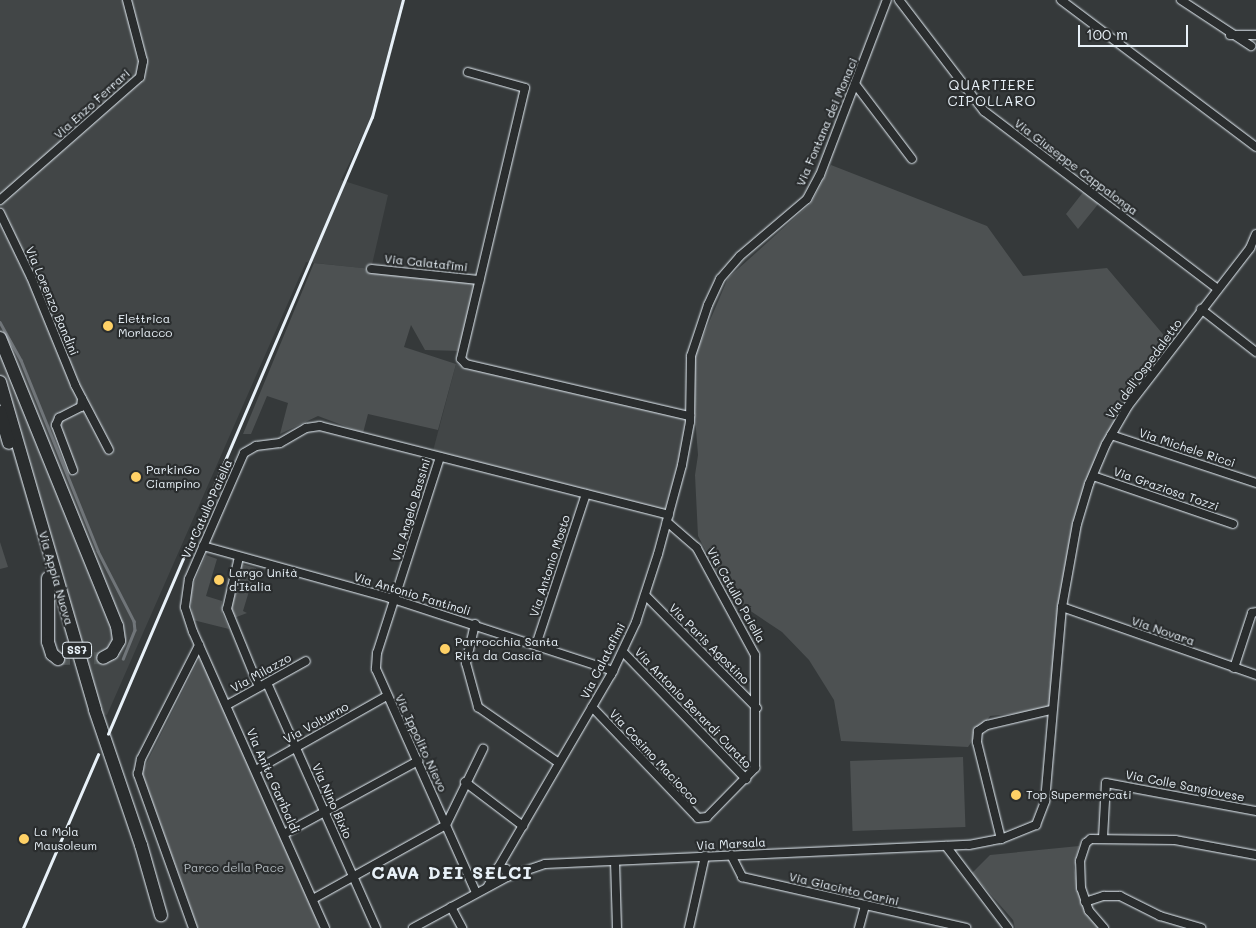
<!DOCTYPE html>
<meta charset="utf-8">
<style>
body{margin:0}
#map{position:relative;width:1256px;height:928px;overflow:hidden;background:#35393a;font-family:Mali,sans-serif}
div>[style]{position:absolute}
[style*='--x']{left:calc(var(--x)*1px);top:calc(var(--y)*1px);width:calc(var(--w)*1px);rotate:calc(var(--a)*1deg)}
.built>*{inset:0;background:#424647}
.green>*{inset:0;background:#4d5152;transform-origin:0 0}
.stream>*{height:2.5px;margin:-1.25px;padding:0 1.25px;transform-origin:1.25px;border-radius:1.25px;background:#707579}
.primary-tunnel>*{height:12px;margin-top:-6px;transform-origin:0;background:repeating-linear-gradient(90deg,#505556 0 12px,transparent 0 18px)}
.roads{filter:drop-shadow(0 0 1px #e8f1f8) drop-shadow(0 0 1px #e8f1f8)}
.street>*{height:8px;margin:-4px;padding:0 4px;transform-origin:4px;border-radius:4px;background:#2a2d2e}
.primary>*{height:12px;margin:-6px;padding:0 6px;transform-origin:6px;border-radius:6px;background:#2a2d2e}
.rail>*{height:2.5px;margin:-1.25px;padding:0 1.25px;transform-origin:1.25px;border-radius:1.25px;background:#e8f1f8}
.dots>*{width:14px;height:14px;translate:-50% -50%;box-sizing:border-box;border:2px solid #2a2d2e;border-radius:50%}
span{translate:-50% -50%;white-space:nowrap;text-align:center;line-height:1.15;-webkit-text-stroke:4.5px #2a2d2e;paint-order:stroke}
.shield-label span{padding:1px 4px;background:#2a2d2e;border:1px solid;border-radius:4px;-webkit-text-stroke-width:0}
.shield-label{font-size:11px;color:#e8f1f8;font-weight:700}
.street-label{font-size:12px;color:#e8f1f8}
.poi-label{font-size:12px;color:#e8f1f8}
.left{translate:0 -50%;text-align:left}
.park-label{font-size:12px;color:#b2b9be}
.neighbourhood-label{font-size:14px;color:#e8f1f8;letter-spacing:1px}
.district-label{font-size:18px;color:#e8f1f8;font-weight:700;letter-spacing:1px}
.scale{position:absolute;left:1078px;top:25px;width:110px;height:22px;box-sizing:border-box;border:2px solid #e8f1f8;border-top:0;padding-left:6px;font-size:15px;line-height:18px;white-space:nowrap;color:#e8f1f8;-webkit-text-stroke:4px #2a2d2e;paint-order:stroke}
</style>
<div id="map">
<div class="built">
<div style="clip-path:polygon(0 0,403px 0,372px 117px,341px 180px,388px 195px,371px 269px,306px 262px,107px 715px,89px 711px,0 412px)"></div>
<div style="clip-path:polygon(456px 364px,686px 417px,685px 440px,665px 510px,433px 451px)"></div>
</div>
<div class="green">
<div style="clip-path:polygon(831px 165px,987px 226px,1023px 276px,1107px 268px,1173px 346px,1111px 435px,1077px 525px,1051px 710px,990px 716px,968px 747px,841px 741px,834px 700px,809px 660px,782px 632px,731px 598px,698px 536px,695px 475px,698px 455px,691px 365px,728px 278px,811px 203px)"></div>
<div style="clip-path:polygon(1084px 191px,1099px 203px,1078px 229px,1066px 214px)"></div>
<div style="clip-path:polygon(314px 263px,479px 280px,462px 351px,425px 350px,411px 325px,404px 347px,456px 364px,438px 430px,368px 414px,363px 433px,318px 416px,280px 434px,288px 403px,267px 396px,251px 434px,243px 434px)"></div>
<div style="clip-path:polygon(0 542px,8px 567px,0 569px)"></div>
<div style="clip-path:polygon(206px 555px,217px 559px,206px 596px,222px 601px,222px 613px,229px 629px,193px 620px,190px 592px)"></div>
<div style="clip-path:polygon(242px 564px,256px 568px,243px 611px,247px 613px,234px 618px,230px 607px)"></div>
<div style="clip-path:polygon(199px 659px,203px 662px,320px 928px,198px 928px,142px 772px)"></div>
<div style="left:963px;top:757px;width:70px;height:113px;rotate:88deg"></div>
<div style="clip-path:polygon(1079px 846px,1074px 867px,1079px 896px,1087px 916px,1098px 928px,1015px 928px,1013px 920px,972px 873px,990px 855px)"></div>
</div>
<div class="stream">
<div style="--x:0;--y:322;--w:43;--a:61.1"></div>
<div style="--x:21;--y:360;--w:206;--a:68"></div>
<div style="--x:98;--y:551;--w:79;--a:62.8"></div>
<div style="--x:134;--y:621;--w:9;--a:84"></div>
<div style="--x:135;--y:630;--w:31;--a:112"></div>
</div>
<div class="primary-tunnel">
<div style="--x:58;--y:659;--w:45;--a:-1.3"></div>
</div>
<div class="roads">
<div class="street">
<div style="--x:899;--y:0;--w:140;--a:52.6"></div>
<div style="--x:984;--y:111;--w:294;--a:37.3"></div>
<div style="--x:1061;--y:0;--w:244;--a:37"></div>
<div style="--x:1181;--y:0;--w:84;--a:33.3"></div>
<div style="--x:1230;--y:35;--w:26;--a:0"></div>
<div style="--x:468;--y:72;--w:59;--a:15.7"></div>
<div style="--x:525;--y:88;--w:278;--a:103.3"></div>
<div style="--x:461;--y:359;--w:7;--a:45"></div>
<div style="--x:466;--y:364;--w:230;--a:13.1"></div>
<div style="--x:855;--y:84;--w:94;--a:52.8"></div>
<div style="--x:0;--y:200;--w:186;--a:-41.3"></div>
<div style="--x:140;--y:77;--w:16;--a:-79"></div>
<div style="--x:143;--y:61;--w:63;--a:-104.7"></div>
<div style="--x:0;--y:213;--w:71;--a:64.2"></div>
<div style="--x:31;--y:277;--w:117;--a:67.8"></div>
<div style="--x:75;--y:385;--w:73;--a:62.4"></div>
<div style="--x:371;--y:269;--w:109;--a:5.8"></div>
<div style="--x:1201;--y:309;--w:70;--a:38"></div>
<div style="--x:1111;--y:435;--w:153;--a:18.3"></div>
<div style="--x:440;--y:457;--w:206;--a:107.8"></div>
<div style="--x:377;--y:653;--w:16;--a:94"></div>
<div style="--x:376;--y:669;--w:245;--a:65.9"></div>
<div style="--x:73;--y:470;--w:48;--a:-110.7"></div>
<div style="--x:56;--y:425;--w:8;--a:-67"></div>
<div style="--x:59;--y:418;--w:25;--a:-27"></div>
<div style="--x:81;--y:407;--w:8;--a:-83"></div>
<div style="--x:1093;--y:476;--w:148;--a:18.9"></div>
<div style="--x:203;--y:546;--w:194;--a:15.5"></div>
<div style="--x:390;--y:598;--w:235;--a:18.1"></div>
<div style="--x:239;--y:557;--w:53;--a:103"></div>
<div style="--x:227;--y:609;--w:84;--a:67.7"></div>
<div style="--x:645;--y:595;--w:159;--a:45.3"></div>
<div style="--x:1062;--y:607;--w:206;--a:19.3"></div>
<div style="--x:475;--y:624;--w:40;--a:103"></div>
<div style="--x:466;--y:663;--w:46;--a:74.7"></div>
<div style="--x:478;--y:707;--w:98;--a:34.7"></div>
<div style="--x:536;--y:645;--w:159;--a:-71.7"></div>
<div style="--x:623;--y:652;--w:177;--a:45.9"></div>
<div style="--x:1234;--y:668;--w:58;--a:-71.9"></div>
<div style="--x:1252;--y:613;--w:4;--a:-14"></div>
<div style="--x:267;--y:683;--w:268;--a:66"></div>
<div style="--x:227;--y:705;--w:90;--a:-29.1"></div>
<div style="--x:592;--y:707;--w:153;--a:46.3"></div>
<div style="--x:698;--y:818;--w:9;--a:-6"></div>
<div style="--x:707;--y:817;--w:69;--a:-45.6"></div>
<div style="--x:755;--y:768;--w:113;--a:-90"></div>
<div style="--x:755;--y:655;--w:122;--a:-118.5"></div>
<div style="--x:697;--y:548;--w:40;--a:-139"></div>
<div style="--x:256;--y:770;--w:150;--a:-29.5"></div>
<div style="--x:465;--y:782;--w:73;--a:37.2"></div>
<div style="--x:284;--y:834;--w:153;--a:-28.6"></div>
<div style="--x:1103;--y:838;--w:55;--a:-86.9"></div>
<div style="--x:1106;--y:783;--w:153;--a:10.6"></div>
<div style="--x:1001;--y:839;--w:100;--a:-103.9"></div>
<div style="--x:977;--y:742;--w:11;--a:-85"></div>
<div style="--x:978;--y:731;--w:11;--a:-34"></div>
<div style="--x:987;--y:725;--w:66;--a:-13.2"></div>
<div style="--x:946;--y:846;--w:103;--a:52.9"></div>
<div style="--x:731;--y:855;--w:25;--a:63"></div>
<div style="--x:742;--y:877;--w:230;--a:12.8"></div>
<div style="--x:615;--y:861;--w:67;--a:88.3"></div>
<div style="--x:498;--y:868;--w:224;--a:-59.7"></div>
<div style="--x:611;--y:675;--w:59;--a:-64.7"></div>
<div style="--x:636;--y:622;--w:71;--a:-72.1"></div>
<div style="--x:658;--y:554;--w:92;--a:-74.9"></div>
<div style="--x:682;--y:465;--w:44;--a:-79.5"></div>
<div style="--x:690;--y:422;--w:66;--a:-89.1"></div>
<div style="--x:691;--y:356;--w:54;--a:-71.6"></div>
<div style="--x:708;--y:305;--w:29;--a:-65"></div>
<div style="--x:720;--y:279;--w:30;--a:-49"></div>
<div style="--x:740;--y:256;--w:88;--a:-40.4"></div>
<div style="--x:807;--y:199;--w:27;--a:-62"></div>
<div style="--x:820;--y:175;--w:187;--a:-69.1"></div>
<div style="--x:507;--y:877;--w:40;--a:-18.9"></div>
<div style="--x:545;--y:864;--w:424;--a:-2.6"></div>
<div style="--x:969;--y:845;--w:33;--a:-11"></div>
<div style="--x:1001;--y:839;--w:38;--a:-22"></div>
<div style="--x:1036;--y:825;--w:26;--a:-69"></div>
<div style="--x:1045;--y:801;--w:195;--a:-85"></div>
<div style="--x:1062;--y:607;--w:84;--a:-79.8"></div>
<div style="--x:1077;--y:524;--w:42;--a:-73.3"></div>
<div style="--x:1089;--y:484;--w:43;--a:-67"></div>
<div style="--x:1106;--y:444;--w:44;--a:-59.9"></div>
<div style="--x:1128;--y:406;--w:200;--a:-52.3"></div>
<div style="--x:1250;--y:248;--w:15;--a:-67"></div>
<div style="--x:313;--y:899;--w:152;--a:-29.1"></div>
<div style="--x:446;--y:825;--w:85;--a:-64"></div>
<div style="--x:1085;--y:902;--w:20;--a:-18"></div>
<div style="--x:1104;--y:896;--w:16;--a:0"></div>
<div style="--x:1120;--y:896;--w:45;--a:26.6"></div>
<div style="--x:1160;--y:916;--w:43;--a:16.3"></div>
<div style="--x:451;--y:907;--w:24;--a:62"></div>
<div style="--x:193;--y:928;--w:164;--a:-109.7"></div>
<div style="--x:138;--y:774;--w:15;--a:-79"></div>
<div style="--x:141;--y:759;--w:128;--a:-63"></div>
<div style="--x:325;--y:928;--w:324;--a:-114"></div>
<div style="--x:193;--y:632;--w:26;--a:-108"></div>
<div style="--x:185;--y:607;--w:28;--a:-82"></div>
<div style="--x:189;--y:579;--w:137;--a:-66.4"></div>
<div style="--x:244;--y:453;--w:14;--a:-30"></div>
<div style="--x:256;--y:446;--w:24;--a:-7"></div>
<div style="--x:280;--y:443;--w:30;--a:-30"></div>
<div style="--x:306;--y:428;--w:14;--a:-8"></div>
<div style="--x:320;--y:426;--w:360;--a:14.3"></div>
<div style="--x:413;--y:928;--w:107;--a:-28.5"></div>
<div style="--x:507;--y:877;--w:8;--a:-97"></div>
<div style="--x:506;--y:869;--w:8;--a:-173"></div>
<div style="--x:498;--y:868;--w:21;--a:119"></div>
<div style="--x:689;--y:928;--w:74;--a:-77.5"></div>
<div style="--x:859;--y:928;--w:24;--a:-75"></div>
<div style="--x:1104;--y:928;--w:23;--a:-131"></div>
<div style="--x:1089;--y:911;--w:24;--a:-109"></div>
<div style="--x:1081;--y:888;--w:27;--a:-92"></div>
<div style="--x:1080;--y:861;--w:19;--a:-72"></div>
<div style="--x:1086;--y:843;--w:6;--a:-39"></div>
<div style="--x:1091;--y:839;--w:84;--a:0.7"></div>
<div style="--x:1175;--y:840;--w:82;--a:10.5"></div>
</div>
<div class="primary">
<div style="--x:0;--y:338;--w:311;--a:67.9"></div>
<div style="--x:117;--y:626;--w:15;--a:82"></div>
<div style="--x:119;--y:641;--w:14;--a:120"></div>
<div style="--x:112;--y:653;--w:10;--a:151"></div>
<div style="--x:0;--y:382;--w:341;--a:73.8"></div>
<div style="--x:95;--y:710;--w:143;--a:71.2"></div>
<div style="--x:141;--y:845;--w:73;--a:74.1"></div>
<div style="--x:0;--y:412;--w:32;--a:74"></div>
<div style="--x:48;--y:578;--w:64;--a:90"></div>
<div style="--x:48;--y:642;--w:13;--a:72"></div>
<div style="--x:52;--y:654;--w:8;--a:40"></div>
</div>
</div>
<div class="rail">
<div style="--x:108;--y:734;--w:671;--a:-66.84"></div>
<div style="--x:372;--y:117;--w:121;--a:-75.2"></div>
<div style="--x:23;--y:928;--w:189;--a:-66.6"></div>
</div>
<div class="dots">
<div style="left:108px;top:326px;background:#ffd166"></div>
<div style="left:136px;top:477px;background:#ffd166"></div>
<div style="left:219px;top:580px;background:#ffd166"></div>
<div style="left:445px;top:649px;background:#ffd166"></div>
<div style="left:1016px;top:795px;background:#ffd166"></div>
<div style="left:24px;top:839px;background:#ffd166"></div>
</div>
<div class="shield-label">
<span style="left:77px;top:650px">SS7</span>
</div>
<div class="street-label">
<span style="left:92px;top:104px;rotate:-42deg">Via Enzo Ferrari</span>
<span style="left:827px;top:122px;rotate:-67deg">Via Fontana dei Monaci</span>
<span style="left:1076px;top:167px;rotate:37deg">Via Giuseppe Cappalonga</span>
<span style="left:426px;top:263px;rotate:6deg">Via Calatafimi</span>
<span style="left:52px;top:301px;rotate:67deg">Via Lorenzo Bandini</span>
<span style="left:1144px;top:369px;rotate:-54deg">Via dell'Ospedaletto</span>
<span style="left:1187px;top:448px;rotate:18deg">Via Michele Ricci</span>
<span style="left:1166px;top:489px;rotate:19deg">Via Graziosa Tozzi</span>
<span style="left:207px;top:509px;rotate:-66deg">Via Catullo Paiella</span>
<span style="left:411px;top:510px;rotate:-73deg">Via Angelo Bassini</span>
<span style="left:550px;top:566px;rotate:-72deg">Via Antonio Mosto</span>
<span style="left:56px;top:578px;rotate:74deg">Via Appia Nuova</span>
<span style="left:412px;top:594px;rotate:17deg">Via Antonio Fantinoli</span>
<span style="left:736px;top:595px;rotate:61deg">Via Catullo Paiella</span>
<span style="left:1163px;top:631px;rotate:19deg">Via Novara</span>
<span style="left:709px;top:644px;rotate:45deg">Via Paris Agostino</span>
<span style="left:603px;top:661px;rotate:-63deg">Via Calatafimi</span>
<span style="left:261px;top:673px;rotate:-29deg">Via Milazzo</span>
<span style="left:693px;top:708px;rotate:46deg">Via Antonio Berardi Curato</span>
<span style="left:316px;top:723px;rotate:-29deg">Via Volturno</span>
<span style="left:421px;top:743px;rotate:65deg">Via Ippolito Nievo</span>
<span style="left:654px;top:757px;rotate:47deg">Via Cosimo Maciocco</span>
<span style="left:273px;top:781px;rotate:66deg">Via Anita Garibaldi</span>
<span style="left:1185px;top:786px;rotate:11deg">Via Colle Sangiovese</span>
<span style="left:332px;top:801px;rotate:66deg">Via Nino Bixio</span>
<span style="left:731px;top:844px;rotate:-3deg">Via Marsala</span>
<span style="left:844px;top:889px;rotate:13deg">Via Giacinto Carini</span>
</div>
<div class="poi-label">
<span class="left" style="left:118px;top:326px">Elettrica<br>Morlacco</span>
<span class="left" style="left:146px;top:477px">ParkinGo<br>Ciampino</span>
<span class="left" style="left:229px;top:580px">Largo Unità<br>d'Italia</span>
<span class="left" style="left:455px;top:649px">Parrocchia Santa<br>Rita da Cascia</span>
<span class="left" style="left:1026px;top:795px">Top Supermercati</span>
<span class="left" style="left:34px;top:839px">La Mola<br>Mausoleum</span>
</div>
<div class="park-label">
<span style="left:234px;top:868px">Parco della Pace</span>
</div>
<div class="neighbourhood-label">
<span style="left:992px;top:93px">QUARTIERE<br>CIPOLLARO</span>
</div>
<div class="district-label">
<span style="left:452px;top:872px">CAVA DEI SELCI</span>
</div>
<div class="scale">100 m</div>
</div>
